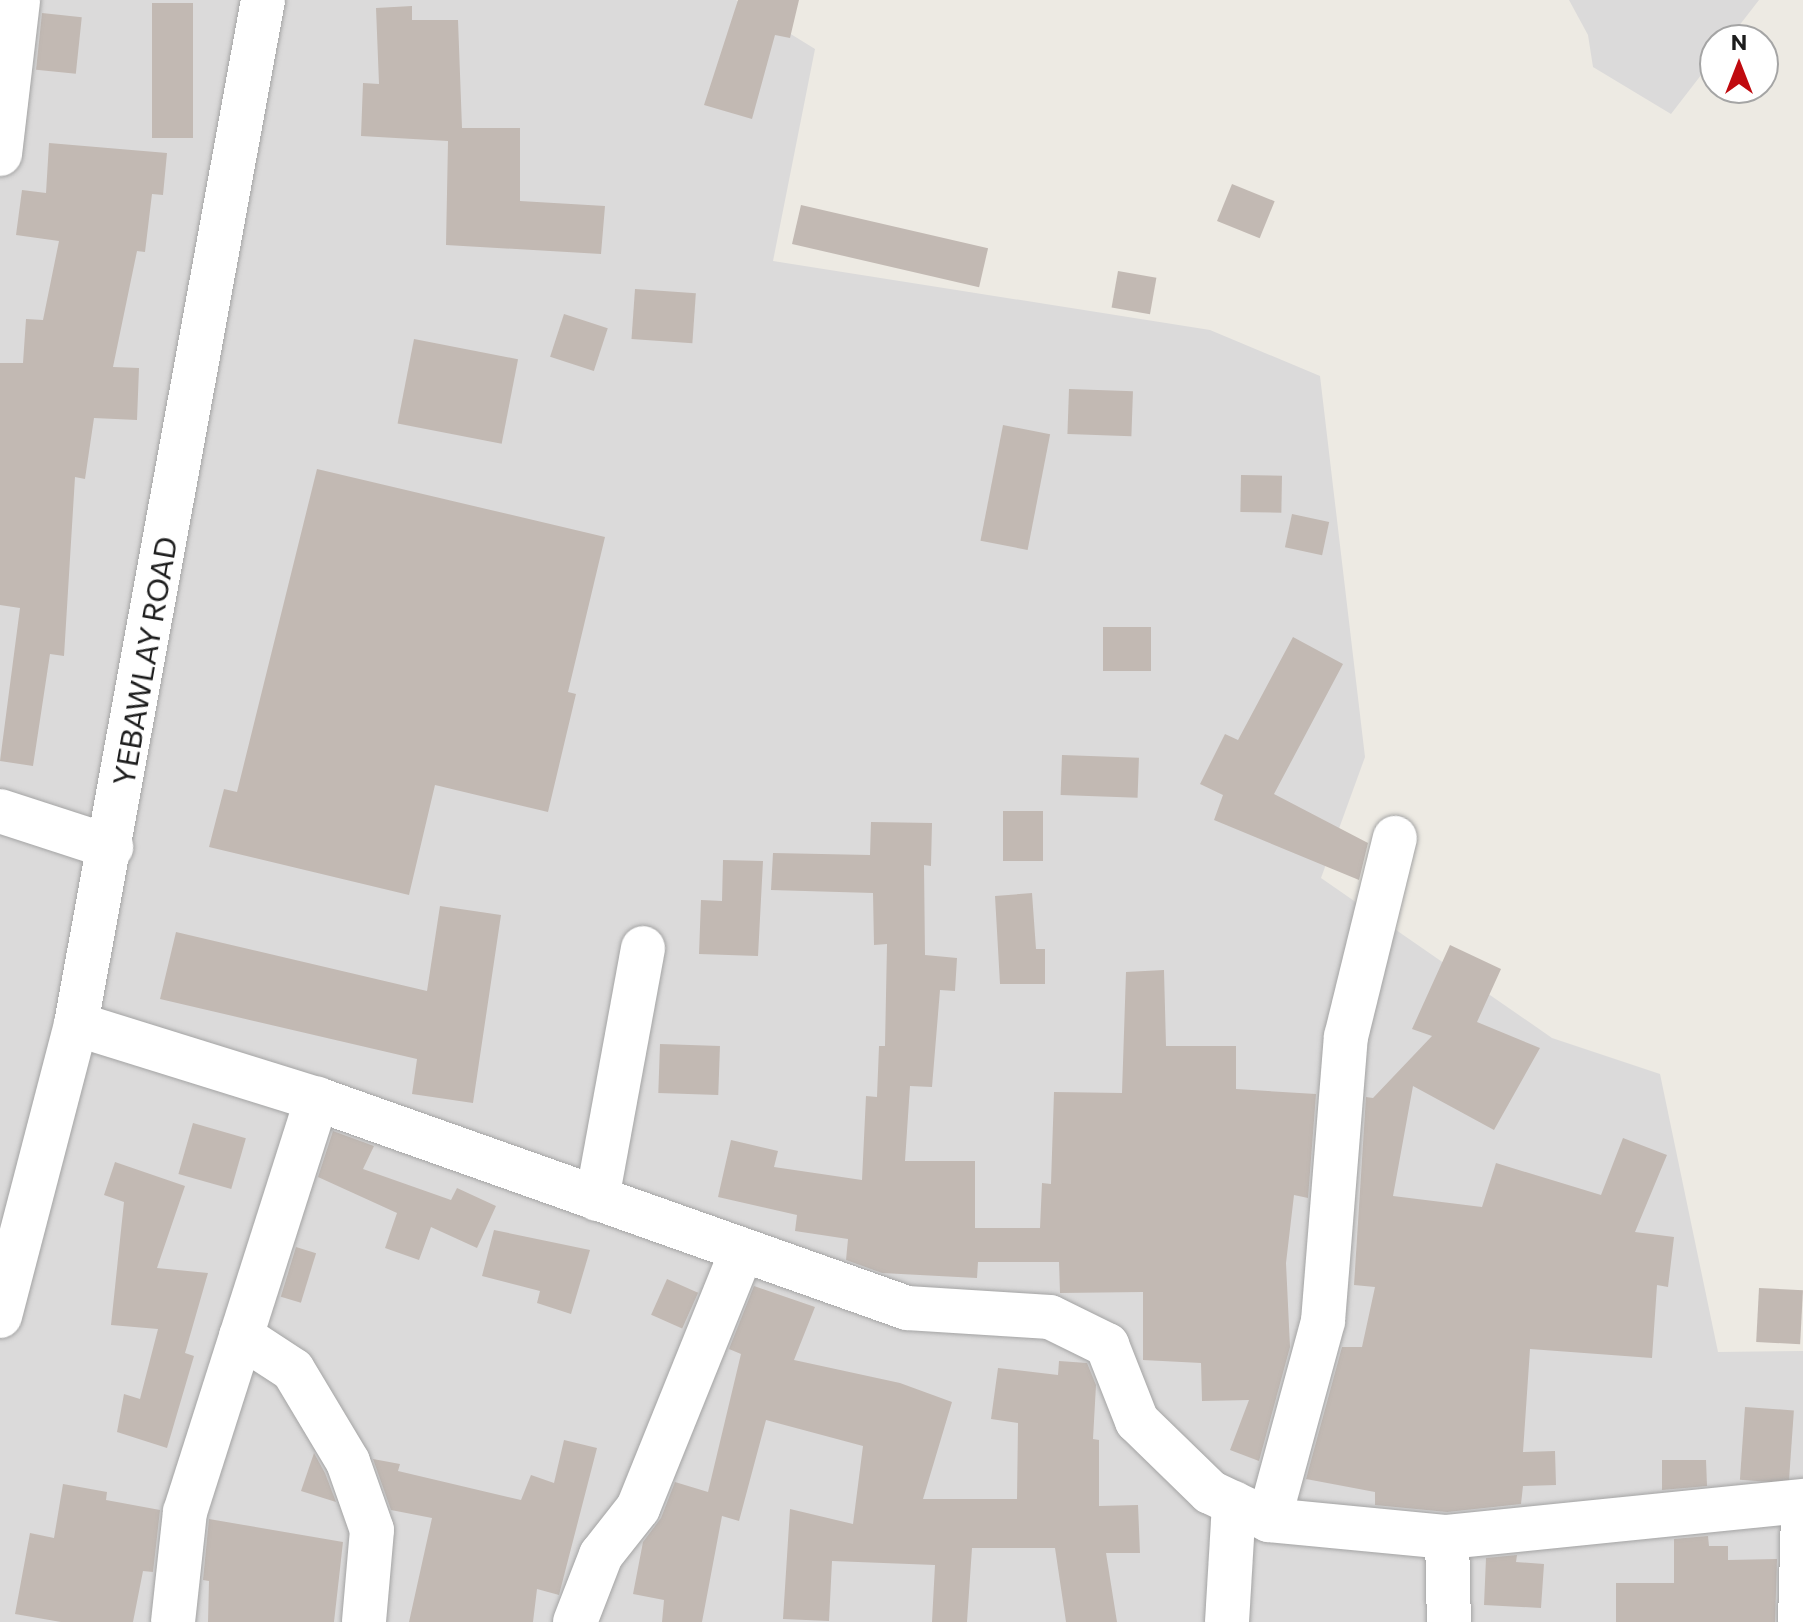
<!DOCTYPE html>
<style>
body{margin:0}
#map{position:relative;width:1803px;height:1622px;overflow:hidden;background:#edeae3;font-family:Commissioner,sans-serif}
div>[style]{position:absolute}
[style*='--x']{left:calc(var(--x)*1px);top:calc(var(--y)*1px);width:calc(var(--w)*1px);rotate:calc(var(--a)*1deg)}
.residential>*{inset:0;background:#dbdada}
.building>*{inset:0;background:#c2b9b3;transform-origin:0 0}
.roads{filter:drop-shadow(0 0 2px #a4a4a4) drop-shadow(0 0 2px #a4a4a4)}
.minor>*{height:44px;margin:-22px;padding:0 22px;transform-origin:22px;border-radius:22px;background:#fff}
span{translate:-50% -50%;white-space:nowrap;text-align:center;line-height:1.15;-webkit-text-stroke:6px #fff;paint-order:stroke}
.street-label{font-size:30px;color:#1d1d1d}
.north{position:absolute;left:1699px;top:24px;width:80px;height:80px;box-sizing:border-box;background:#fff;border:2px solid #a5a5a5;border-radius:50%;rotate:0deg;font-size:22px;font-weight:700;line-height:32px;text-align:center;color:#1d1d1d}
.north::after{content:'';display:block;margin:auto;width:28px;height:36px;background:#c00a0f;clip-path:polygon(50% 0,100% 100%,50% 72%,0 100%)}
</style>
<div id="map">
<div class="residential">
<div style="clip-path:polygon(0 0,736px 0,815px 49px,773px 261px,1210px 330px,1320px 376px,1365px 757px,1321px 878px,1552px 1038px,1660px 1074px,1718px 1352px,1803px 1351px,1803px 1622px,0 1622px)"></div>
<div style="clip-path:polygon(1569px 0,1759px 0,1728px 40px,1715px 40px,1715px 57px,1671px 114px,1593px 67px,1588px 35px)"></div>
</div>
<div class="building">
<div style="clip-path:polygon(738px 0,799px 0,790px 38px,775px 35px,752px 119px,704px 105px)"></div>
<div style="left:152px;top:3px;width:41px;height:135px"></div>
<div style="clip-path:polygon(412px 6px,412px 20px,458px 20px,462px 128px,520px 128px,520px 201px,605px 206px,601px 254px,446px 245px,448px 141px,361px 136px,363px 83px,379px 84px,376px 8px)"></div>
<div style="left:42px;top:13px;width:40px;height:57px;rotate:6deg"></div>
<div style="clip-path:polygon(49px 143px,167px 153px,163px 195px,152px 194px,145px 252px,137px 251px,113px 367px,139px 368px,137px 420px,94px 418px,85px 479px,75px 477px,64px 656px,50px 654px,33px 766px,0 761px,20px 608px,0 605px,0 363px,23px 363px,26px 319px,43px 320px,59px 241px,16px 235px,22px 190px,46px 193px)"></div>
<div style="left:1232px;top:184px;width:46px;height:40px;rotate:22deg"></div>
<div style="left:801px;top:205px;width:192px;height:40px;rotate:13deg"></div>
<div style="left:1118px;top:271px;width:39px;height:37px;rotate:10deg"></div>
<div style="left:635px;top:289px;width:61px;height:50px;rotate:4deg"></div>
<div style="left:564px;top:314px;width:46px;height:45px;rotate:18deg"></div>
<div style="left:414px;top:339px;width:106px;height:86px;rotate:11deg"></div>
<div style="left:1069px;top:389px;width:64px;height:45px;rotate:2deg"></div>
<div style="left:1003px;top:425px;width:48px;height:118px;rotate:11deg"></div>
<div style="clip-path:polygon(317px 469px,605px 537px,568px 692px,576px 694px,548px 812px,435px 785px,409px 895px,209px 847px,224px 789px,237px 792px)"></div>
<div style="left:1241px;top:475px;width:41px;height:37px;rotate:1deg"></div>
<div style="left:1292px;top:514px;width:38px;height:34px;rotate:12deg"></div>
<div style="left:1103px;top:627px;width:48px;height:44px"></div>
<div style="clip-path:polygon(1293px 637px,1343px 664px,1274px 794px,1368px 843px,1359px 880px,1214px 820px,1223px 795px,1200px 784px,1225px 734px,1238px 740px)"></div>
<div style="left:1062px;top:755px;width:77px;height:40px;rotate:2deg"></div>
<div style="left:1003px;top:811px;width:40px;height:50px"></div>
<div style="clip-path:polygon(871px 822px,932px 823px,931px 866px,924px 865px,925px 955px,957px 958px,955px 991px,940px 990px,932px 1087px,910px 1086px,905px 1161px,975px 1161px,975px 1228px,1040px 1228px,1042px 1183px,1051px 1184px,1054px 1092px,1122px 1093px,1126px 972px,1164px 970px,1166px 1046px,1236px 1046px,1236px 1089px,1316px 1094px,1308px 1198px,1294px 1195px,1286px 1263px,1290px 1347px,1259px 1461px,1230px 1450px,1249px 1400px,1202px 1401px,1201px 1363px,1143px 1360px,1143px 1292px,1060px 1293px,1059px 1262px,978px 1262px,977px 1278px,882px 1273px,846px 1260px,848px 1239px,795px 1231px,797px 1215px,718px 1197px,731px 1140px,778px 1151px,774px 1167px,862px 1180px,866px 1096px,877px 1097px,879px 1046px,885px 1046px,887px 944px,874px 945px,873px 893px,771px 890px,773px 853px,870px 855px)"></div>
<div style="clip-path:polygon(723px 860px,763px 861px,758px 956px,699px 954px,701px 900px,722px 901px)"></div>
<div style="clip-path:polygon(1032px 893px,1036px 949px,1045px 949px,1045px 984px,1000px 984px,995px 896px)"></div>
<div style="clip-path:polygon(440px 906px,501px 915px,473px 1103px,412px 1094px,417px 1059px,160px 999px,176px 932px,427px 991px)"></div>
<div style="clip-path:polygon(1450px 945px,1501px 969px,1477px 1022px,1540px 1048px,1494px 1130px,1413px 1086px,1393px 1196px,1482px 1207px,1496px 1163px,1601px 1195px,1623px 1138px,1667px 1155px,1635px 1232px,1674px 1237px,1668px 1287px,1657px 1285px,1652px 1358px,1530px 1349px,1523px 1452px,1555px 1451px,1556px 1485px,1523px 1486px,1521px 1504px,1447px 1512px,1375px 1505px,1375px 1492px,1306px 1479px,1342px 1347px,1362px 1347px,1375px 1287px,1354px 1285px,1366px 1097px,1373px 1098px,1432px 1036px,1412px 1029px)"></div>
<div style="left:660px;top:1044px;width:60px;height:49px;rotate:2deg"></div>
<div style="left:193px;top:1123px;width:55px;height:53px;rotate:16deg"></div>
<div style="clip-path:polygon(333px 1131px,374px 1146px,363px 1169px,451px 1200px,457px 1188px,496px 1206px,477px 1248px,431px 1227px,419px 1260px,385px 1248px,397px 1213px,318px 1177px)"></div>
<div style="clip-path:polygon(115px 1162px,185px 1186px,157px 1268px,208px 1273px,185px 1353px,194px 1356px,167px 1448px,117px 1432px,124px 1394px,140px 1399px,158px 1329px,111px 1325px,124px 1202px,104px 1195px)"></div>
<div style="clip-path:polygon(494px 1230px,590px 1250px,571px 1314px,537px 1303px,540px 1291px,482px 1276px)"></div>
<div style="left:296px;top:1247px;width:21px;height:52px;rotate:17deg"></div>
<div style="left:667px;top:1279px;width:34px;height:39px;rotate:24deg"></div>
<div style="clip-path:polygon(754px 1286px,815px 1307px,794px 1360px,900px 1383px,952px 1402px,923px 1499px,1017px 1499px,1018px 1423px,991px 1419px,998px 1368px,1058px 1375px,1059px 1361px,1087px 1363px,1096px 1385px,1093px 1439px,1099px 1440px,1099px 1506px,1138px 1505px,1140px 1553px,1106px 1553px,1117px 1622px,1066px 1622px,1055px 1548px,972px 1548px,967px 1622px,932px 1622px,935px 1565px,832px 1561px,829px 1621px,783px 1619px,790px 1509px,853px 1524px,863px 1446px,766px 1420px,739px 1521px,722px 1516px,702px 1622px,662px 1622px,664px 1600px,633px 1594px,643px 1542px,661px 1518px,675px 1482px,708px 1492px,741px 1354px,729px 1349px)"></div>
<div style="left:1759px;top:1288px;width:44px;height:54px;rotate:3deg"></div>
<div style="left:1745px;top:1407px;width:49px;height:73px;rotate:4deg"></div>
<div style="clip-path:polygon(564px 1440px,597px 1448px,559px 1595px,537px 1589px,533px 1622px,409px 1622px,432px 1518px,391px 1510px,373px 1459px,400px 1464px,398px 1471px,521px 1500px,531px 1475px,554px 1483px)"></div>
<div style="clip-path:polygon(314px 1453px,325px 1473px,336px 1502px,301px 1491px)"></div>
<div style="clip-path:polygon(1662px 1460px,1706px 1460px,1707px 1486px,1662px 1490px)"></div>
<div style="clip-path:polygon(63px 1484px,107px 1492px,106px 1500px,160px 1510px,153px 1572px,143px 1571px,133px 1622px,61px 1622px,15px 1614px,30px 1533px,54px 1538px)"></div>
<div style="clip-path:polygon(209px 1519px,343px 1542px,334px 1622px,208px 1622px,209px 1581px,203px 1580px)"></div>
<div style="clip-path:polygon(1708px 1536px,1709px 1546px,1728px 1546px,1728px 1560px,1777px 1559px,1775px 1622px,1616px 1622px,1616px 1583px,1674px 1583px,1674px 1539px)"></div>
<div style="clip-path:polygon(1517px 1555px,1516px 1562px,1544px 1564px,1541px 1608px,1484px 1605px,1486px 1558px)"></div>
</div>
<div class="roads">
<div class="minor">
<div style="--x:0;--y:154;--w:155;--a:-83.3"></div>
<div style="--x:0;--y:811;--w:117;--a:18"></div>
<div style="--x:76;--y:1024;--w:252;--a:17.3"></div>
<div style="--x:317;--y:1099;--w:626;--a:19.51"></div>
<div style="--x:907;--y:1308;--w:143;--a:3.6"></div>
<div style="--x:1050;--y:1317;--w:64;--a:26.2"></div>
<div style="--x:1107;--y:1345;--w:82;--a:68.5"></div>
<div style="--x:1137;--y:1421;--w:102;--a:44.2"></div>
<div style="--x:1210;--y:1492;--w:65;--a:25.4"></div>
<div style="--x:1269;--y:1520;--w:179;--a:5.5"></div>
<div style="--x:1447;--y:1537;--w:358;--a:-5.8"></div>
<div style="--x:597;--y:1199;--w:255;--a:-79.6"></div>
<div style="--x:0;--y:1316;--w:302;--a:-75.4"></div>
<div style="--x:76;--y:1024;--w:1041;--a:-79.65"></div>
<div style="--x:241;--y:1336;--w:62;--a:33.2"></div>
<div style="--x:293;--y:1370;--w:107;--a:59.1"></div>
<div style="--x:348;--y:1462;--w:72;--a:70.6"></div>
<div style="--x:372;--y:1530;--w:92;--a:95"></div>
<div style="--x:1269;--y:1520;--w:206;--a:-74.8"></div>
<div style="--x:1323;--y:1321;--w:285;--a:-85.4"></div>
<div style="--x:1346;--y:1037;--w:205;--a:-76.2"></div>
<div style="--x:1447;--y:1537;--w:85;--a:88.7"></div>
<div style="--x:173;--y:1622;--w:111;--a:-83.8"></div>
<div style="--x:185;--y:1512;--w:434;--a:-72.3"></div>
<div style="--x:575;--y:1622;--w:72;--a:-68.8"></div>
<div style="--x:601;--y:1555;--w:60;--a:-51.8"></div>
<div style="--x:638;--y:1508;--w:278;--a:-68"></div>
<div style="--x:1227;--y:1622;--w:119;--a:-86.6"></div>
<div style="--x:1800;--y:1622;--w:105;--a:-88.4"></div>
</div>
</div>
<div class="street-label">
<span style="left:144px;top:661px;rotate:-80deg">YEBAWLAY ROAD</span>
</div>
<div class="north">N</div>
</div>
